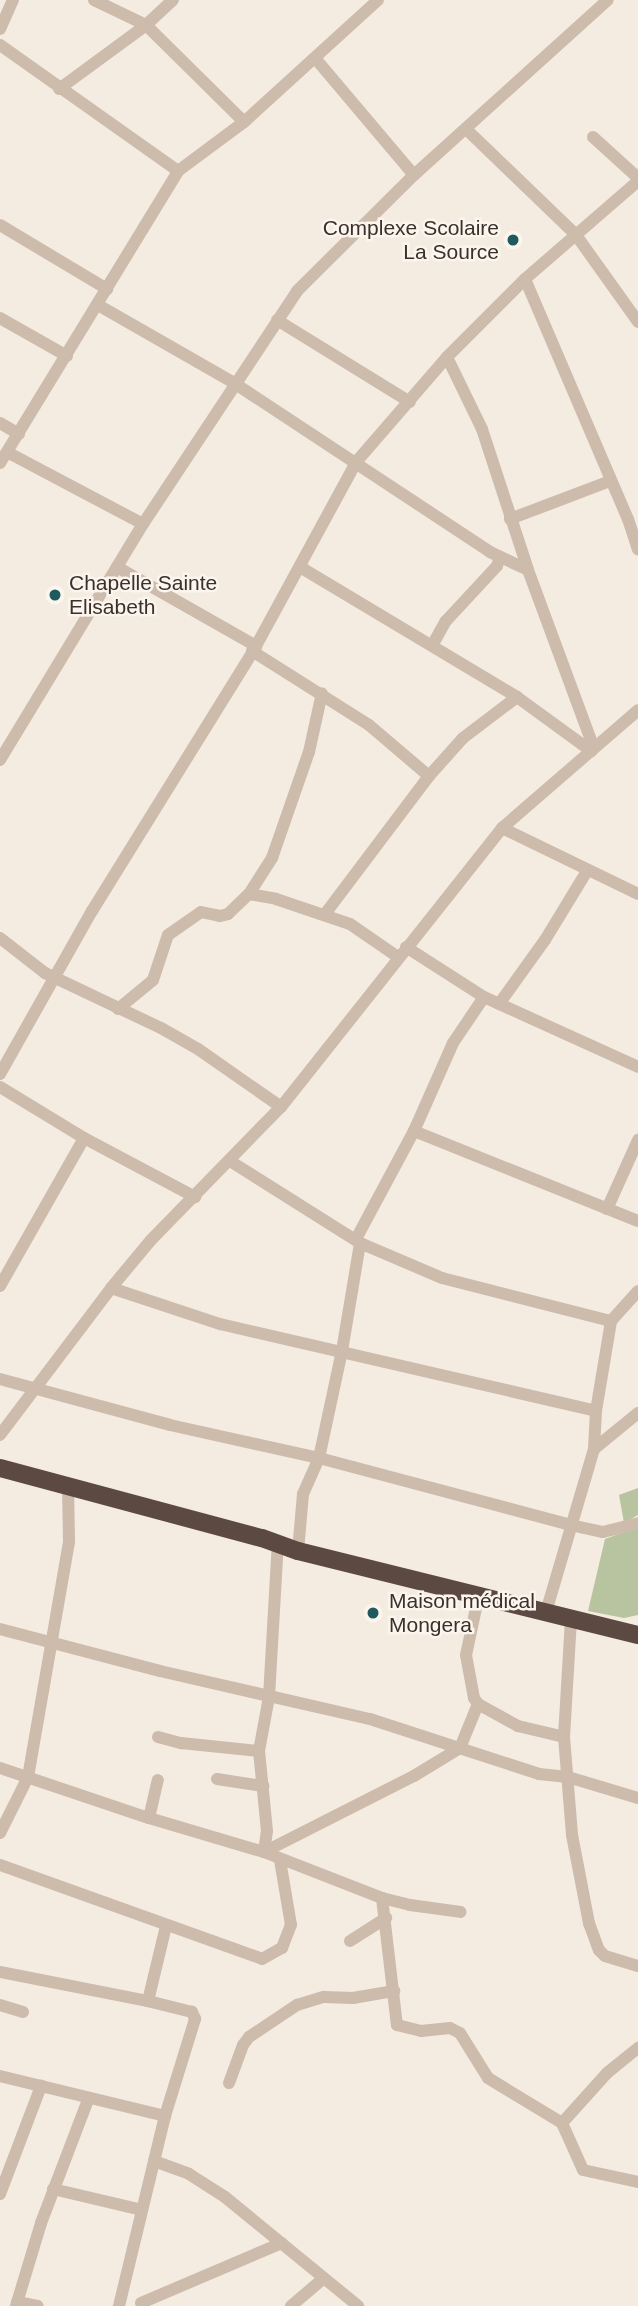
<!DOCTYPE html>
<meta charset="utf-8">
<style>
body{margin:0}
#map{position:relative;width:638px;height:2306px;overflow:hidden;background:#f4ebe1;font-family:Arial,sans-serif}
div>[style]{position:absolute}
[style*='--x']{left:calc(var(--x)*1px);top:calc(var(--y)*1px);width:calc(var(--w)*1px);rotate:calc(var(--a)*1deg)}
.green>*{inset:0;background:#b8c4a0}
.minor>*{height:12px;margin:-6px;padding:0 6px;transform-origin:6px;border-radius:6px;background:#cdbbac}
.highway>*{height:18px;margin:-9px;padding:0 9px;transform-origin:9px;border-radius:9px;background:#5c4a42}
.dots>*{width:19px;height:19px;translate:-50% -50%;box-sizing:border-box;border:4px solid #fbf5ee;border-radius:50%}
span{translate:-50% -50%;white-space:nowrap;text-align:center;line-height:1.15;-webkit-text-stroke:5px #fbf5ee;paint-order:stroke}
.poi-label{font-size:21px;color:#3b302b}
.right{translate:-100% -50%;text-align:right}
.left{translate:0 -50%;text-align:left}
</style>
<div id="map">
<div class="green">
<div style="clip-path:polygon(638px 1488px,638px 1515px,624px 1523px,619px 1495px)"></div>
<div style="clip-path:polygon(638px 1527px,638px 1615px,624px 1618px,588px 1611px,605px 1539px)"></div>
</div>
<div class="minor">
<div style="--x:94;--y:0;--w:58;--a:25.7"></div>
<div style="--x:146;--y:25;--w:138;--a:44.7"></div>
<div style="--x:0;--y:29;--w:32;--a:-66"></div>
<div style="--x:0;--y:45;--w:218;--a:35.3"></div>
<div style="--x:315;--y:58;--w:153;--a:49.8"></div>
<div style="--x:59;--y:89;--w:108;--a:-36.3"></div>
<div style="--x:146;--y:25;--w:37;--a:-43"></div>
<div style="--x:466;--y:129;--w:153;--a:43.9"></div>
<div style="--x:576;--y:235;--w:107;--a:54.5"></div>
<div style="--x:593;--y:137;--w:61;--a:42.3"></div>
<div style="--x:0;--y:225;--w:125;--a:30.9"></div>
<div style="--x:525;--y:279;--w:261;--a:66.8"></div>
<div style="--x:628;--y:519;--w:32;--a:72"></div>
<div style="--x:98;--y:305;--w:157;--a:29.8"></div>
<div style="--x:234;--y:383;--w:307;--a:33.4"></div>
<div style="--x:490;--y:552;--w:42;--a:25.3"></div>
<div style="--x:0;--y:318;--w:77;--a:29.6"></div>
<div style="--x:277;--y:320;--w:156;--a:31.7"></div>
<div style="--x:447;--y:357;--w:80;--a:64.1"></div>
<div style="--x:482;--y:429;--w:148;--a:71.9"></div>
<div style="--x:528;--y:570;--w:190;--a:69.7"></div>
<div style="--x:0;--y:423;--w:22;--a:30"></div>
<div style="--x:7;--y:452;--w:154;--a:27.9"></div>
<div style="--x:0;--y:463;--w:342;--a:-58.6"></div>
<div style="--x:178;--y:171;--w:82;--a:-36.6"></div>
<div style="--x:244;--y:122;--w:181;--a:-42.3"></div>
<div style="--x:510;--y:519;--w:107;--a:-20.8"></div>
<div style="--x:117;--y:567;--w:160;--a:29.6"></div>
<div style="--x:300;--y:567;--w:253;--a:30.9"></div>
<div style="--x:517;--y:697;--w:92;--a:36.1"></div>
<div style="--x:433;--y:644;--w:26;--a:-61"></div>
<div style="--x:446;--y:621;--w:75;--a:-47.2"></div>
<div style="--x:497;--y:566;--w:9;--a:-72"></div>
<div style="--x:252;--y:651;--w:138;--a:32.3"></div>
<div style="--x:369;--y:725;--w:79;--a:40.4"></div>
<div style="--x:0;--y:760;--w:276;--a:-58.8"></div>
<div style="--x:143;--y:524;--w:279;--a:-56.5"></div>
<div style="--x:297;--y:291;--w:165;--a:-44.8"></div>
<div style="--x:414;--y:175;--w:261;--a:-42.1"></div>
<div style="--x:502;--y:828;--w:151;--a:25.9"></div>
<div style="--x:249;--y:894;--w:27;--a:10"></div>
<div style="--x:276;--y:899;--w:78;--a:18.7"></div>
<div style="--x:350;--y:924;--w:58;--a:34.5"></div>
<div style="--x:325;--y:914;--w:173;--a:-53"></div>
<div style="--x:429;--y:776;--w:51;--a:-48.2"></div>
<div style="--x:463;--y:738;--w:68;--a:-37.2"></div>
<div style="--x:0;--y:938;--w:57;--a:37.9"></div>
<div style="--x:45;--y:973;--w:128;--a:25.4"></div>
<div style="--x:161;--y:1028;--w:43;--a:29.6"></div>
<div style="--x:198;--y:1049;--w:101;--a:34.9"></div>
<div style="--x:406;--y:947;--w:93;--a:32.7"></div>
<div style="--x:484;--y:997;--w:169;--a:24.4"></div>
<div style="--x:499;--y:1004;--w:79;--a:-54.3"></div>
<div style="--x:545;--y:940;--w:81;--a:-58.7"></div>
<div style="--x:118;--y:1009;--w:45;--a:-39.6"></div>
<div style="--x:153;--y:980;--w:47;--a:-71.6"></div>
<div style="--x:168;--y:935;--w:40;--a:-34.9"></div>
<div style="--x:201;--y:912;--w:19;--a:12"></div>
<div style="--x:220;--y:916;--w:8;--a:-14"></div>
<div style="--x:228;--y:914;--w:29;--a:-44"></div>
<div style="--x:249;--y:894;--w:43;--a:-57.4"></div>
<div style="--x:272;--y:858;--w:112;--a:-70.8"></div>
<div style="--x:309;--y:752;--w:60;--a:-77.6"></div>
<div style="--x:0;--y:1074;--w:187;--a:-60.6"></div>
<div style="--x:92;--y:911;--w:312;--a:-58.2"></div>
<div style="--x:256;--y:646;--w:211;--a:-61.4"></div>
<div style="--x:357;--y:461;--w:138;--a:-49.1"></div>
<div style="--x:447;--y:357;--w:110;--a:-45"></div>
<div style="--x:525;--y:279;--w:150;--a:-40.9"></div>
<div style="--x:0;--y:1087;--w:98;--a:31.3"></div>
<div style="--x:84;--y:1138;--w:126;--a:28"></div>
<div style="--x:414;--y:1131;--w:241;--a:21.9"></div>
<div style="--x:230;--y:1161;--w:154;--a:32.2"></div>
<div style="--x:360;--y:1243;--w:89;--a:23.1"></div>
<div style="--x:442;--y:1278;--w:174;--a:14.3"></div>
<div style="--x:607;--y:1209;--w:76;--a:-65.8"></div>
<div style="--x:356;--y:1239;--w:123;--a:-61.8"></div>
<div style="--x:414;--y:1131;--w:96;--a:-66.1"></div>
<div style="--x:453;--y:1043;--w:55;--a:-56"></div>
<div style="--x:0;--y:1286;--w:170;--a:-60.4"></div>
<div style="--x:111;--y:1288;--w:115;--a:18.3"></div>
<div style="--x:220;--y:1324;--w:386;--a:13"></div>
<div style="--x:0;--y:1379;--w:176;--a:15.1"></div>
<div style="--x:170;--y:1425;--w:153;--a:12.5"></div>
<div style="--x:319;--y:1458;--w:260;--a:14.9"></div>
<div style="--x:570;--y:1525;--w:34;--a:12"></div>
<div style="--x:603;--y:1532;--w:36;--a:-14"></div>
<div style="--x:0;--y:1435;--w:184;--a:-52.9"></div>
<div style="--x:111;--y:1288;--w:62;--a:-50.2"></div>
<div style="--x:151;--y:1240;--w:186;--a:-45.7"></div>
<div style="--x:281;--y:1107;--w:356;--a:-51.6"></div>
<div style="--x:502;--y:828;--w:180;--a:-40.9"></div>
<div style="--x:594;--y:1449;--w:57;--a:-39.3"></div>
<div style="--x:298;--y:1551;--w:57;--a:-85"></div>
<div style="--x:303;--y:1494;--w:39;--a:-66"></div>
<div style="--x:319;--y:1458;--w:109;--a:-77.9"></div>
<div style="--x:342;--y:1351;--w:109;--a:-80.5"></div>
<div style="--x:479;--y:1594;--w:62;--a:102"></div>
<div style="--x:466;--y:1655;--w:44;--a:79.5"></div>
<div style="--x:474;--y:1698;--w:7;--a:56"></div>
<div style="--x:478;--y:1704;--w:46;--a:28.8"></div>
<div style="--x:518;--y:1726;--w:47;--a:13.4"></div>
<div style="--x:564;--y:1737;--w:98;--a:85.3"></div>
<div style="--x:572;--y:1835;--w:90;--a:79.1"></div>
<div style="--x:589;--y:1923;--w:29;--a:70"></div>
<div style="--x:599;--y:1950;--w:8;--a:45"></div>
<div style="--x:605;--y:1956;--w:34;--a:17"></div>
<div style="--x:546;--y:1612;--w:170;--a:-73.6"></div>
<div style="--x:594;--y:1449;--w:38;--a:-87"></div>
<div style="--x:596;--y:1411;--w:91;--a:-80.5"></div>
<div style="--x:611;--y:1321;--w:40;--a:-48"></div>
<div style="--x:0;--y:1629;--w:165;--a:14.7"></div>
<div style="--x:160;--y:1671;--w:215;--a:12.9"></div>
<div style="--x:370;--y:1719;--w:178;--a:18"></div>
<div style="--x:539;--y:1774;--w:29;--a:6"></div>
<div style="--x:568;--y:1777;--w:73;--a:16.7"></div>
<div style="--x:158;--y:1737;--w:24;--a:15"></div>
<div style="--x:181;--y:1743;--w:78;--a:5.9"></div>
<div style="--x:564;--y:1737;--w:117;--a:-86.6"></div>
<div style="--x:0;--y:1768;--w:157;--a:18.6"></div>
<div style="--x:149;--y:1818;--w:120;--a:16.5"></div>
<div style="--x:264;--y:1852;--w:127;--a:21.3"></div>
<div style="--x:382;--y:1898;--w:128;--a:83.3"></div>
<div style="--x:397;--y:2025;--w:25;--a:14"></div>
<div style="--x:421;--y:2031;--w:29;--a:-6"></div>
<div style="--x:450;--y:2028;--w:11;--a:27"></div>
<div style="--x:460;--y:2033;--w:53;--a:58.1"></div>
<div style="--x:488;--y:2078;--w:87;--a:31.3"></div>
<div style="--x:562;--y:2123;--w:51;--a:65.9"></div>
<div style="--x:583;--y:2170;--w:56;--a:12.3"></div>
<div style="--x:217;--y:1779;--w:47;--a:8.7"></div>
<div style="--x:149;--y:1818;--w:39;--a:-77"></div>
<div style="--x:0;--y:1833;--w:63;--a:-63.4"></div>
<div style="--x:28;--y:1777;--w:239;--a:-80.1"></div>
<div style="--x:69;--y:1542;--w:56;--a:-91"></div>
<div style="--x:264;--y:1852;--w:21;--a:-82"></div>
<div style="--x:267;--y:1831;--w:80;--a:-95.7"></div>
<div style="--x:259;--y:1751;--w:55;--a:-79.5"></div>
<div style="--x:269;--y:1697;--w:154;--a:-86.7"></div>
<div style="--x:264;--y:1852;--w:168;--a:-26.9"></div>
<div style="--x:414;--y:1776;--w:54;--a:-31.3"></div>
<div style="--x:460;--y:1748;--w:48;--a:-67.8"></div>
<div style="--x:0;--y:1865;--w:278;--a:19.7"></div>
<div style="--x:262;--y:1959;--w:23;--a:-29"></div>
<div style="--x:282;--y:1948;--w:25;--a:-69"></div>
<div style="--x:291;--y:1925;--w:66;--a:-99.6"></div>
<div style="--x:382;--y:1898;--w:29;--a:14"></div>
<div style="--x:410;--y:1905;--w:51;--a:7.8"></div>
<div style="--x:350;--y:1941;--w:43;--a:-32.6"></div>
<div style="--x:0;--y:1972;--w:151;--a:11.1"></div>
<div style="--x:0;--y:2005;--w:24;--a:17"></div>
<div style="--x:0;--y:2076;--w:170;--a:13.6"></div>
<div style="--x:229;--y:2083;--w:40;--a:-69.8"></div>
<div style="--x:243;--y:2045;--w:10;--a:-53"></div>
<div style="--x:249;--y:2037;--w:58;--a:-33.7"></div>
<div style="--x:297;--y:2005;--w:28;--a:-17"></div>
<div style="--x:324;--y:1997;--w:29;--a:2"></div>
<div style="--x:353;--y:1998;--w:42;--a:-9.7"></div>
<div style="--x:562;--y:2123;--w:67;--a:-48"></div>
<div style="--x:607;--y:2073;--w:40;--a:-39"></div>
<div style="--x:154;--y:2161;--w:37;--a:20"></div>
<div style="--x:189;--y:2174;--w:43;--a:32.6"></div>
<div style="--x:225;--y:2197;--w:172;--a:39.3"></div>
<div style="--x:53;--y:2189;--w:91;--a:13.3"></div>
<div style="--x:0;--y:2194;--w:116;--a:-69.2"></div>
<div style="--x:17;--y:2302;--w:21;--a:11"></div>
<div style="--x:141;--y:2303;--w:153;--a:-23.1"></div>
<div style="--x:16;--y:2306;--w:87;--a:-73.2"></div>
<div style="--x:41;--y:2223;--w:132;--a:-69.1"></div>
<div style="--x:119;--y:2306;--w:195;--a:-76.4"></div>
<div style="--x:165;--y:2116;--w:102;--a:-72.8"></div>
<div style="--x:195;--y:2019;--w:8;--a:-113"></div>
<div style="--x:192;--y:2012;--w:45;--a:-166"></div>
<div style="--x:148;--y:2001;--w:77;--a:-76.5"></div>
<div style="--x:291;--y:2306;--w:43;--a:-40.3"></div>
</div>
<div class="highway">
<div style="--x:0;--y:1468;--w:271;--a:15"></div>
<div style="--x:262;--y:1538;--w:38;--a:20"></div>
<div style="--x:298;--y:1551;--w:350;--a:13.9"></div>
</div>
<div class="dots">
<div style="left:513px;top:240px;background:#1f5a5e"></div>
<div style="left:55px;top:595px;background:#1f5a5e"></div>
<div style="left:373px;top:1613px;background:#1f5a5e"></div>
</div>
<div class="poi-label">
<span class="right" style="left:499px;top:240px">Complexe Scolaire<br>La Source</span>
<span class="left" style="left:69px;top:595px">Chapelle Sainte<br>Elisabeth</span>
<span class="left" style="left:389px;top:1613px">Maison médical<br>Mongera</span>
</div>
</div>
